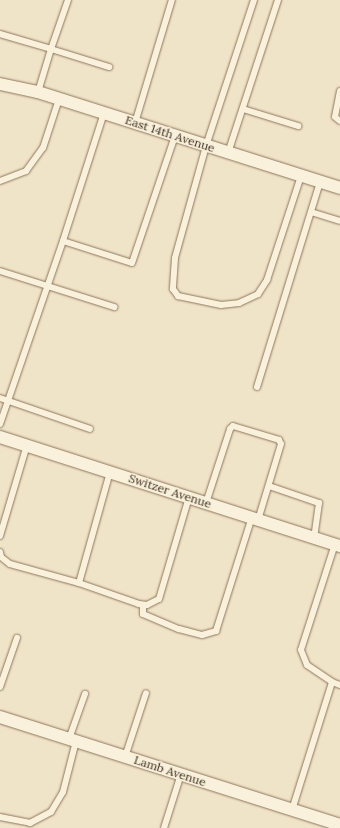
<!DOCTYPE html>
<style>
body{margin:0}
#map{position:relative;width:340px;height:828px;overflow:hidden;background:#f0e4c8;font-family:Lora,serif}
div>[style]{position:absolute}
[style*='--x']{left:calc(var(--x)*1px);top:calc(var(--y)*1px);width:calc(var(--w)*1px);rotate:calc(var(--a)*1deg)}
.roads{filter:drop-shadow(0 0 1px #8d765c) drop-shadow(0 0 1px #8d765c)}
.lane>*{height:6px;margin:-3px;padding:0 3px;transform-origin:3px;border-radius:3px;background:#faf1dc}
.street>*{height:12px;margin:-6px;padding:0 6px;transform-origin:6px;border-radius:6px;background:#faf1dc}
span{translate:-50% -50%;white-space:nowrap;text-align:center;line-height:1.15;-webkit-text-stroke:3px #f7eed8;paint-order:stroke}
.street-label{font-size:12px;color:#3d2e20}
</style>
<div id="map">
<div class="roads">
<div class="lane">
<div style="--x:68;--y:0;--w:52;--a:109.1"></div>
<div style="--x:51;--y:49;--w:61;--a:17.2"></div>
<div style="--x:254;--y:0;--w:154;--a:108.2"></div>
<div style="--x:206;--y:146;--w:116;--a:105.5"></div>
<div style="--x:175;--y:258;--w:31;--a:94"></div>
<div style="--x:173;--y:289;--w:9;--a:54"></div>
<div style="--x:178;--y:296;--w:44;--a:11.8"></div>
<div style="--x:221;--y:305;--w:18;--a:-6"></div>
<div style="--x:239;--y:303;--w:21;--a:-25"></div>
<div style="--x:258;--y:294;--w:17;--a:-57"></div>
<div style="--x:267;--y:280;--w:109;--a:-71.9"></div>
<div style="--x:0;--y:34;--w:53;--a:16.4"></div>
<div style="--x:51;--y:49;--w:45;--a:106.8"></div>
<div style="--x:340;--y:91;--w:26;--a:101"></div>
<div style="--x:335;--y:117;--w:6;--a:39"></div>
<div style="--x:243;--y:109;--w:58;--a:17.2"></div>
<div style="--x:104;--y:113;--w:134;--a:107.8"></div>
<div style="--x:63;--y:241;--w:72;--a:17.7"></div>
<div style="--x:132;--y:263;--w:134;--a:-71.3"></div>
<div style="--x:135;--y:123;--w:128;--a:-73.3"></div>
<div style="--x:228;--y:153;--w:161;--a:-71.9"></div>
<div style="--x:0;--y:181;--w:28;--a:-21"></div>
<div style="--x:26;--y:171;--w:29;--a:-54"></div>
<div style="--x:43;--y:148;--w:52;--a:-71.9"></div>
<div style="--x:311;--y:212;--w:30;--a:17"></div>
<div style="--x:0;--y:271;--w:120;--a:17.5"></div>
<div style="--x:257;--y:387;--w:214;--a:-72.9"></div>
<div style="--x:0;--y:398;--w:95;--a:19"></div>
<div style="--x:0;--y:424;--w:194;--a:-71"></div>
<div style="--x:269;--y:486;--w:53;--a:18.8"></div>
<div style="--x:319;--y:503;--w:34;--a:98"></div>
<div style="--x:206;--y:503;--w:78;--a:-72"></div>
<div style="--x:230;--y:429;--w:4;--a:-45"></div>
<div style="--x:233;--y:426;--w:48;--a:16.9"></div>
<div style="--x:279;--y:440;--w:4;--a:63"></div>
<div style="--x:281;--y:444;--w:79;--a:106.8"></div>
<div style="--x:0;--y:536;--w:95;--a:-73.5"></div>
<div style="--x:335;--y:544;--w:111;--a:107.8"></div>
<div style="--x:301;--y:650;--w:16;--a:68"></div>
<div style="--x:307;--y:665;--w:30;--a:34"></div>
<div style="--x:332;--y:682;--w:9;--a:21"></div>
<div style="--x:0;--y:552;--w:5;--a:79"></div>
<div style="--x:1;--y:557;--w:11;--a:38"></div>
<div style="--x:10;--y:564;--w:72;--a:15.4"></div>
<div style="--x:79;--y:583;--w:115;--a:-74.4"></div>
<div style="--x:79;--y:583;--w:64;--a:19.3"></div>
<div style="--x:139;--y:604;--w:8;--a:7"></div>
<div style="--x:147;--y:605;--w:13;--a:-27"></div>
<div style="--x:159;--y:599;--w:106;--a:-73.6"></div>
<div style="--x:143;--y:605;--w:9;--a:90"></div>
<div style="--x:143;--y:614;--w:39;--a:23"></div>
<div style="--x:179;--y:629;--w:24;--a:15"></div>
<div style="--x:202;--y:635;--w:15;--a:-16"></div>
<div style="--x:216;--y:631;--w:120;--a:-72.5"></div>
<div style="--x:0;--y:687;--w:52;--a:-70.9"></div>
<div style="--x:69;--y:739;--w:48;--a:-70.4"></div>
<div style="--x:125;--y:757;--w:67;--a:-71.8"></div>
<div style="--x:292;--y:810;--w:134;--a:-72.6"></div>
<div style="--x:0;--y:817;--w:31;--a:11"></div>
<div style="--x:30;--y:823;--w:24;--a:-28"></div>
<div style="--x:51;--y:812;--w:23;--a:-59"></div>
<div style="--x:63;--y:792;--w:53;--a:-75.7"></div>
<div style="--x:164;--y:828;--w:57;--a:-72.5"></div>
</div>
<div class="street">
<div style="--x:0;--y:84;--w:39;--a:12"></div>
<div style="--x:38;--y:92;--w:317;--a:17.6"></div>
<div style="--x:0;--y:437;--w:357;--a:17.8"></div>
<div style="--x:0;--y:717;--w:357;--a:17.6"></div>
</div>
</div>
<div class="street-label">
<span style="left:170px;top:134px;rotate:18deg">East 14th Avenue</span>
<span style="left:170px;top:491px;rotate:18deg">Switzer Avenue</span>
<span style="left:170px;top:771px;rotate:18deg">Lamb Avenue</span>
</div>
</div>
